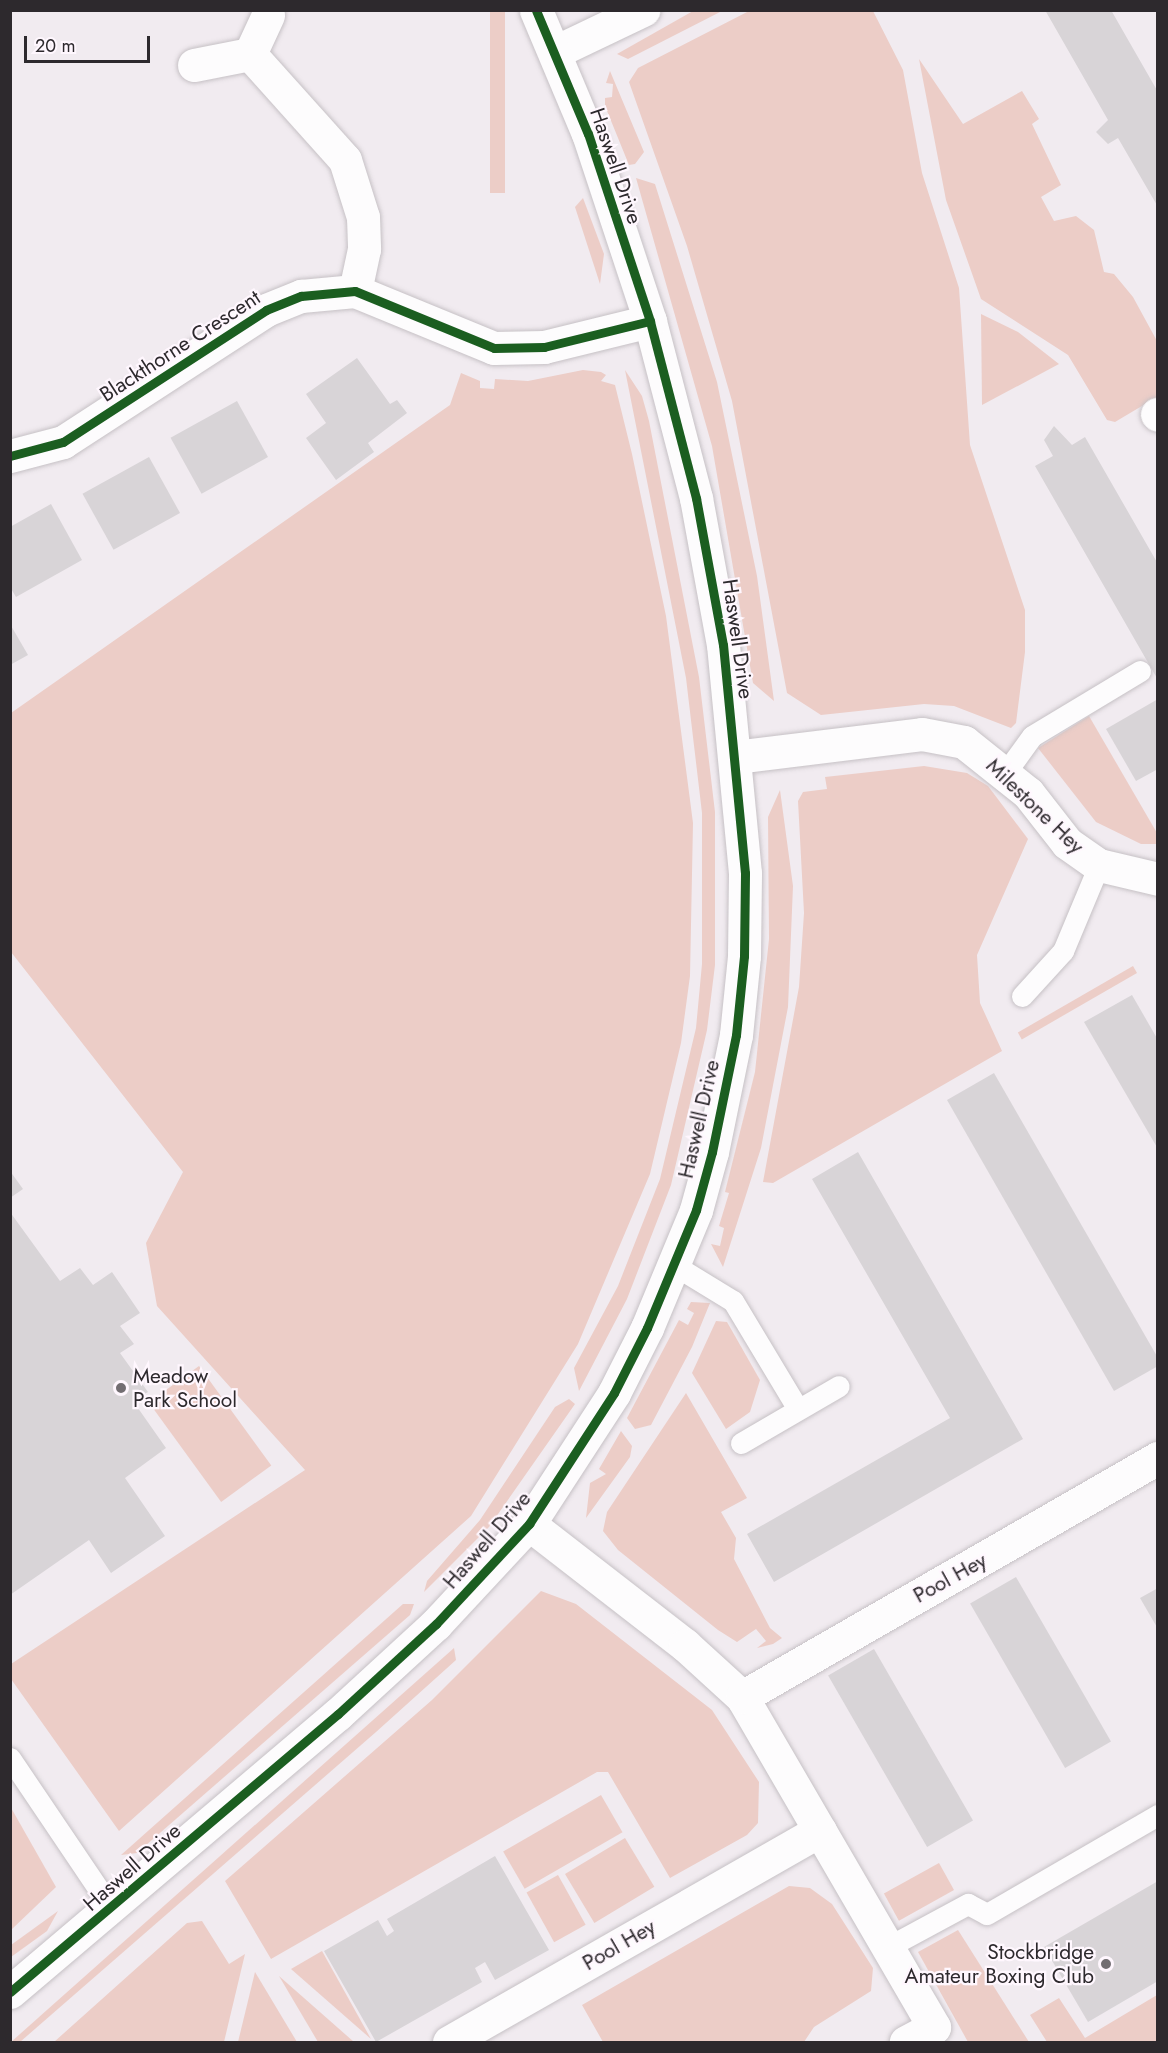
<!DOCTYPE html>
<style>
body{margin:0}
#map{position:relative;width:1168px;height:2053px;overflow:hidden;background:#f1ebf0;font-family:Jost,sans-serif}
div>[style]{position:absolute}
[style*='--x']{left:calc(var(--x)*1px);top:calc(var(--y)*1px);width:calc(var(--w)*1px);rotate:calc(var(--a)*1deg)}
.green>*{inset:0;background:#eccdc7;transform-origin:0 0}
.building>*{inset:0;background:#d8d4d7;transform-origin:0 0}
.roads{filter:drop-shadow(0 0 2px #c6c1c5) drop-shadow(0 0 2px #c6c1c5)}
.service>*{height:21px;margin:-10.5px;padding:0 10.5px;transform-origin:10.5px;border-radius:10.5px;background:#fdfcfd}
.minor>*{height:33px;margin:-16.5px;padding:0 16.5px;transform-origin:16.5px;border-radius:16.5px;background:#fdfcfd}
.cycleway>*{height:9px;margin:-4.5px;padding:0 4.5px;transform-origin:4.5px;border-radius:4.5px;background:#1b5e20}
.dots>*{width:16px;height:16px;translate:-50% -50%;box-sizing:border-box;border:3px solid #fff7fe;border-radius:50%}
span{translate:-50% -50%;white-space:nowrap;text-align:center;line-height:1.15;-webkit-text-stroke:4.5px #fff7fe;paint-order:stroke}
.street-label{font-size:21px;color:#2d292d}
.poi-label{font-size:21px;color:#2d292d}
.left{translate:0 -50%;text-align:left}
.right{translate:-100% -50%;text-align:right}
.frame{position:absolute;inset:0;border:12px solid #2d292d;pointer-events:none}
.scale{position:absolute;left:24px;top:36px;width:126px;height:27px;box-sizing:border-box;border:3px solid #2d292d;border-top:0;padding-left:8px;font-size:18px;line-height:21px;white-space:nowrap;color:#2d292d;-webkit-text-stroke:4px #fff7fe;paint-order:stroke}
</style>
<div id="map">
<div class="green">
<div style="left:490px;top:11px;width:15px;height:182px"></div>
<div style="clip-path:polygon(693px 11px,722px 11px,628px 59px,617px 54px)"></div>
<div style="clip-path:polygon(749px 11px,873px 11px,903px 70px,922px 173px,959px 288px,970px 445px,1025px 610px,1025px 652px,1016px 723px,1011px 728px,954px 706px,924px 704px,821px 715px,787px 693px,732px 401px,687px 246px,629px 82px,638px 68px)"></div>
<div style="clip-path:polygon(919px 59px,963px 124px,1022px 91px,1039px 119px,1032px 124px,1061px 185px,1041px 197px,1054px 221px,1076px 216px,1094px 230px,1104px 272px,1114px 274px,1133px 297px,1157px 341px,1157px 397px,1115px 422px,1107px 420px,1068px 355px,981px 299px,946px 200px)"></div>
<div style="clip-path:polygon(610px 71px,644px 152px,635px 164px,629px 165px,605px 106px,605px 98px,612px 97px,613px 84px,606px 83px)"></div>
<div style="clip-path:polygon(636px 178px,655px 184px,717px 382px,757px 576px,774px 701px,753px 683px,712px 446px)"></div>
<div style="clip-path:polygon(583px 198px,604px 254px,600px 284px,575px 207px)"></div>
<div style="clip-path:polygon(981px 314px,1018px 332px,1059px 364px,982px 405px)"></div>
<div style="clip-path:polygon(583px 370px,601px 372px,606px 375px,601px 381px,615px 385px,632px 454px,666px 616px,693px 823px,690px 976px,681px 1043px,650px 1174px,578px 1344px,471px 1516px,119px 1831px,11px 1679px,11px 1664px,305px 1470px,157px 1306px,146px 1243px,183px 1172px,11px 952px,11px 713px,450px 405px,461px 373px,480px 381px,480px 388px,494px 389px,495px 379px,528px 381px)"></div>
<div style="clip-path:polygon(625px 370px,642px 396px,649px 421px,699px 677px,715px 812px,715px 965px,707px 1030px,671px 1185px,627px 1299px,579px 1391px,574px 1368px,618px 1286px,660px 1179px,696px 1028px,702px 964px,702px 813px,686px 678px)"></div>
<div style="clip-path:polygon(1089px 716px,1157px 833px,1157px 844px,1141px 844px,1096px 822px,1038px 748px)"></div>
<div style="clip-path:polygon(924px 766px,967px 773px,988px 786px,1028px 839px,977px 955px,980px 1003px,1002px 1051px,773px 1183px,763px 1182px,799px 987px,804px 913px,798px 801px,803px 792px,827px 789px,825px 777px)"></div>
<div style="clip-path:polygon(780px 790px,793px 886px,788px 1007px,761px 1148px,723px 1267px,711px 1244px,720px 1246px,724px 1228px,719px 1226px,729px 1193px,725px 1192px,755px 1072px,769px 939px,768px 817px)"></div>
<div style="left:1133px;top:966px;width:8px;height:133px;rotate:60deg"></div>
<div style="clip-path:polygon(691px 1302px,710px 1303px,692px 1347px,651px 1425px,635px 1429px,627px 1418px,679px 1320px,688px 1325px,694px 1313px,687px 1309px)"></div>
<div style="clip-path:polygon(716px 1321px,727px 1322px,760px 1380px,750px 1412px,726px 1429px,692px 1373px)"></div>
<div style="left:199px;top:1366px;width:123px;height:62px;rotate:54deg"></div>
<div style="clip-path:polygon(686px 1393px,747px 1498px,721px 1512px,736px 1538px,734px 1559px,770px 1628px,782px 1638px,773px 1644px,757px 1648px,766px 1641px,756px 1629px,737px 1642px,718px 1630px,618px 1550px,603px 1531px,607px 1512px)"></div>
<div style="clip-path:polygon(569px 1399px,575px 1404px,489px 1527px,424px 1592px,427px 1581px,480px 1520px,555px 1407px)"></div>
<div style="clip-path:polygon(621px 1431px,632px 1446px,630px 1457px,586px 1518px,590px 1483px,606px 1474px,599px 1469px)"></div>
<div style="clip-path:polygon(541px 1591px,576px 1604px,712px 1710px,759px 1782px,758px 1823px,747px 1835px,670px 1878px,608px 1772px,597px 1772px,271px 1959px,225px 1881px,432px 1700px)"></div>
<div style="clip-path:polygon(403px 1604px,414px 1604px,410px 1615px,137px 1853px,121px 1855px)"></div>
<div style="clip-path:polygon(454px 1648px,456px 1660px,376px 1732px,20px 2042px,11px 2042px)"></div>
<div style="left:601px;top:1795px;width:43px;height:113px;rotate:60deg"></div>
<div style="clip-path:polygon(10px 1806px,56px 1887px,11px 1930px,10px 1930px)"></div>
<div style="left:625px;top:1838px;width:57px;height:70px;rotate:59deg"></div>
<div style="left:939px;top:1863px;width:31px;height:63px;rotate:61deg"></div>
<div style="left:558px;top:1875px;width:57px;height:36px;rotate:61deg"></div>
<div style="clip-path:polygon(789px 1886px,810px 1888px,832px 1904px,873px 1968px,871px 1991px,814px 2027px,804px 2042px,603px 2042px,582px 2005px)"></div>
<div style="clip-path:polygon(58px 1911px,47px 1931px,11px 1957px,11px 1945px)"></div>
<div style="clip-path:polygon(202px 1921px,229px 1964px,245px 1954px,224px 2042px,54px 2042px,187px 1923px)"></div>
<div style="clip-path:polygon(958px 1930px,1029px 2042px,968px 2042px,918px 1952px)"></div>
<div style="clip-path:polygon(322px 1951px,371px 2039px,291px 1969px)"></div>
<div style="clip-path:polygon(255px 1972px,297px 2042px,238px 2042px)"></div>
<div style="clip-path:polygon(279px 1976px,354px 2042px,318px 2042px)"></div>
<div style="clip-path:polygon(1157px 1995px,1157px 2042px,1047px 2042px,1030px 2015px,1059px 1998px,1085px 2038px)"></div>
</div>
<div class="building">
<div style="clip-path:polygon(1045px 10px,1111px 10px,1127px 38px,1158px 92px,1158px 207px,1118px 138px,1108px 144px,1096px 132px,1108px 120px)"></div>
<div style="clip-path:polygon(357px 358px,390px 404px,397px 400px,407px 413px,368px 443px,374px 452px,336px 480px,306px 438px,326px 423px,306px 394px)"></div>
<div style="left:237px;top:401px;width:64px;height:76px;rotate:61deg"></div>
<div style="clip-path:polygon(1054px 426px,1072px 445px,1085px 437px,1158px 564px,1158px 680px,1035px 466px,1053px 456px,1044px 440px)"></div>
<div style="left:149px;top:457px;width:64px;height:76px;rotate:61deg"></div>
<div style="clip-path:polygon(51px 504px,82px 560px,16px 597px,10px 587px,10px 527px)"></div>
<div style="clip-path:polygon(10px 624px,28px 655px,10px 665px)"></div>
<div style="clip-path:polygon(1158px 699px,1158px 769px,1136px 781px,1106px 729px)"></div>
<div style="clip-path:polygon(1132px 995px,1158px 1040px,1158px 1149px,1084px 1022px)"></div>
<div style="clip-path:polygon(994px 1073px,1158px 1358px,1158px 1366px,1114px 1391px,947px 1100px)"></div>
<div style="clip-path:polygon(858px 1152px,1023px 1439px,774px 1582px,747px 1534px,950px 1418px,812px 1179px)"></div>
<div style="clip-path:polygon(10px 1171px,23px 1189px,10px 1198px)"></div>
<div style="clip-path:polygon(10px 1212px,60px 1281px,80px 1268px,93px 1285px,112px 1272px,140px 1313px,120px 1326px,134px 1344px,120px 1353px,148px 1392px,133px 1401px,166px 1448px,125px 1478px,165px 1536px,111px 1573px,89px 1540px,10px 1595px)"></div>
<div style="left:1016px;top:1577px;width:190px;height:53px;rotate:60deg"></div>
<div style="clip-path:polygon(1158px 1588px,1158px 1629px,1140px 1598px)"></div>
<div style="left:874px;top:1649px;width:198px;height:53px;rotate:60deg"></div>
<div style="clip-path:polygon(495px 1856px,549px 1950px,495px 1980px,485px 1962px,475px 1968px,482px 1982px,376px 2042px,324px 1951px,378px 1920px,387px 1936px,394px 1931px,387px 1919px)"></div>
<div style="clip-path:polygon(1158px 1881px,1158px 1981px,1088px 2022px,1044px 1947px)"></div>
</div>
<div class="roads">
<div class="service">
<div style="--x:1006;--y:772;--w:44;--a:-54.2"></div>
<div style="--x:1032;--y:736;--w:126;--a:-31"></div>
<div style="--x:1022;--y:996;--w:61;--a:-47.7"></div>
<div style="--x:1063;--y:951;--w:93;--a:-67.3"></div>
<div style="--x:674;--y:1265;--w:69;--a:31.4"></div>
<div style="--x:733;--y:1301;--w:126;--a:59"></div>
<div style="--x:741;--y:1443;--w:113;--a:-30.2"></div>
<div style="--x:10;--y:1758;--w:182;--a:56"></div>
<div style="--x:888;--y:1947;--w:91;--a:-28.3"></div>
<div style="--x:968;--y:1904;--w:21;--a:28"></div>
<div style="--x:987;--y:1914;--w:198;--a:-30.1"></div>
</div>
<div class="minor">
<div style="--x:555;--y:52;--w:98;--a:-25.5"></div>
<div style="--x:250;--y:54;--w:142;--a:48.1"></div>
<div style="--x:345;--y:160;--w:60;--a:72.5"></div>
<div style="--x:363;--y:217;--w:32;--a:88"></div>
<div style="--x:364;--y:249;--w:43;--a:102.1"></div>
<div style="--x:194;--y:65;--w:57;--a:-11.1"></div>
<div style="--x:250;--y:54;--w:43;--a:-65.2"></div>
<div style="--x:1157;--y:414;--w:1;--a:45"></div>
<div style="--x:10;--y:456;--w:55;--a:-14.8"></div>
<div style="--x:63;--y:442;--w:242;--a:-33"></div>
<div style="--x:266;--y:310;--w:38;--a:-22"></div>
<div style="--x:301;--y:296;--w:54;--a:-5.3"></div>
<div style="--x:355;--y:291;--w:150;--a:22.3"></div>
<div style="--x:494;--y:348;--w:50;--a:-1.1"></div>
<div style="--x:544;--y:347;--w:109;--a:-13.8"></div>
<div style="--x:735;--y:757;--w:188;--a:-7"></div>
<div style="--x:922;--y:734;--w:43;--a:10.8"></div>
<div style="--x:964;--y:742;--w:82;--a:38.6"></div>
<div style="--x:1028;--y:793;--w:63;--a:52"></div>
<div style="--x:1067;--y:843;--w:39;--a:35"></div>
<div style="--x:1099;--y:865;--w:61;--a:13.3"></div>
<div style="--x:529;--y:1524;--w:197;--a:37.8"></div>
<div style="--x:685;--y:1645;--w:77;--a:42.4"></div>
<div style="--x:742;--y:1697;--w:382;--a:59.8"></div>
<div style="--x:934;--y:2027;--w:32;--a:152"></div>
<div style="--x:742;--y:1697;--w:480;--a:-29.9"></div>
<div style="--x:10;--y:1992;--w:430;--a:-40.3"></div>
<div style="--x:338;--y:1714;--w:133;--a:-42.6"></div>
<div style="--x:436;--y:1624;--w:137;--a:-47.1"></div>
<div style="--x:529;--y:1524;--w:156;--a:-57"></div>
<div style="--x:614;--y:1393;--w:73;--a:-63.1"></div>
<div style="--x:647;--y:1328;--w:128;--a:-67.4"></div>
<div style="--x:696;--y:1210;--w:60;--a:-74.6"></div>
<div style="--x:712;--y:1152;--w:119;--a:-78.4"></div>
<div style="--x:736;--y:1035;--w:79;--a:-84.2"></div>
<div style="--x:744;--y:956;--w:83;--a:-89.3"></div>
<div style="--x:745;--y:873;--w:229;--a:-95.5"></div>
<div style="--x:723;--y:645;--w:149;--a:-100.4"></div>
<div style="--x:696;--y:498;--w:183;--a:-104.6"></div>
<div style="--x:650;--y:321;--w:197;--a:-108.3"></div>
<div style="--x:588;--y:134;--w:134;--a:-112.8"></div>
<div style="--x:449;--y:2042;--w:427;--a:-29.7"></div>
</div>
</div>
<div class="cycleway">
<div style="--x:10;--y:456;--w:55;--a:-14.8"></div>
<div style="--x:63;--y:442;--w:242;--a:-33"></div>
<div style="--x:266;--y:310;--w:38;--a:-22"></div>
<div style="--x:301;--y:296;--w:54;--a:-5.3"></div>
<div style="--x:355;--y:291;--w:150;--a:22.3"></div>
<div style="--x:494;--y:348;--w:50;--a:-1.1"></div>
<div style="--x:544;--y:347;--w:109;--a:-13.8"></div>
<div style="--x:10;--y:1992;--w:430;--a:-40.3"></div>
<div style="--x:338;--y:1714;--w:133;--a:-42.6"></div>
<div style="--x:436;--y:1624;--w:137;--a:-47.1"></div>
<div style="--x:529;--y:1524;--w:156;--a:-57"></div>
<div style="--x:614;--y:1393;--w:73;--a:-63.1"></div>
<div style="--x:647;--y:1328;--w:128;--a:-67.4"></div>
<div style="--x:696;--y:1210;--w:60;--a:-74.6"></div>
<div style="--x:712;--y:1152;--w:119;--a:-78.4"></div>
<div style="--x:736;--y:1035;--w:79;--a:-84.2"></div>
<div style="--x:744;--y:956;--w:83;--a:-89.3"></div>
<div style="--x:745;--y:873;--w:229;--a:-95.5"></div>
<div style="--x:723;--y:645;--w:149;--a:-100.4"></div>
<div style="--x:696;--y:498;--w:183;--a:-104.6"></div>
<div style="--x:650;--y:321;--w:197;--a:-108.3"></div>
<div style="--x:588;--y:134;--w:134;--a:-112.8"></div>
</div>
<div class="dots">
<div style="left:121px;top:1388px;background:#726d71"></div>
<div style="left:1106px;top:1964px;background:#726d71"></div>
</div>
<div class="street-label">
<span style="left:616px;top:166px;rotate:71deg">Haswell Drive</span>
<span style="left:180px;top:346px;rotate:-33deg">Blackthorne Crescent</span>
<span style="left:738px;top:639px;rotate:82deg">Haswell Drive</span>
<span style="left:1035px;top:806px;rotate:44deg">Milestone Hey</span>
<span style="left:699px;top:1119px;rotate:-77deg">Haswell Drive</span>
<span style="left:487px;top:1540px;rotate:-49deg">Haswell Drive</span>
<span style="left:950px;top:1578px;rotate:-29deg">Pool Hey</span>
<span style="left:132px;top:1867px;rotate:-41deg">Haswell Drive</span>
<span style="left:619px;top:1945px;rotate:-30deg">Pool Hey</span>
</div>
<div class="poi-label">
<span class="left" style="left:133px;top:1388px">Meadow<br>Park School</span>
<span class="right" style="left:1094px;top:1964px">Stockbridge<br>Amateur Boxing Club</span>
</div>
<div class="frame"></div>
<div class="scale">20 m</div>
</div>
